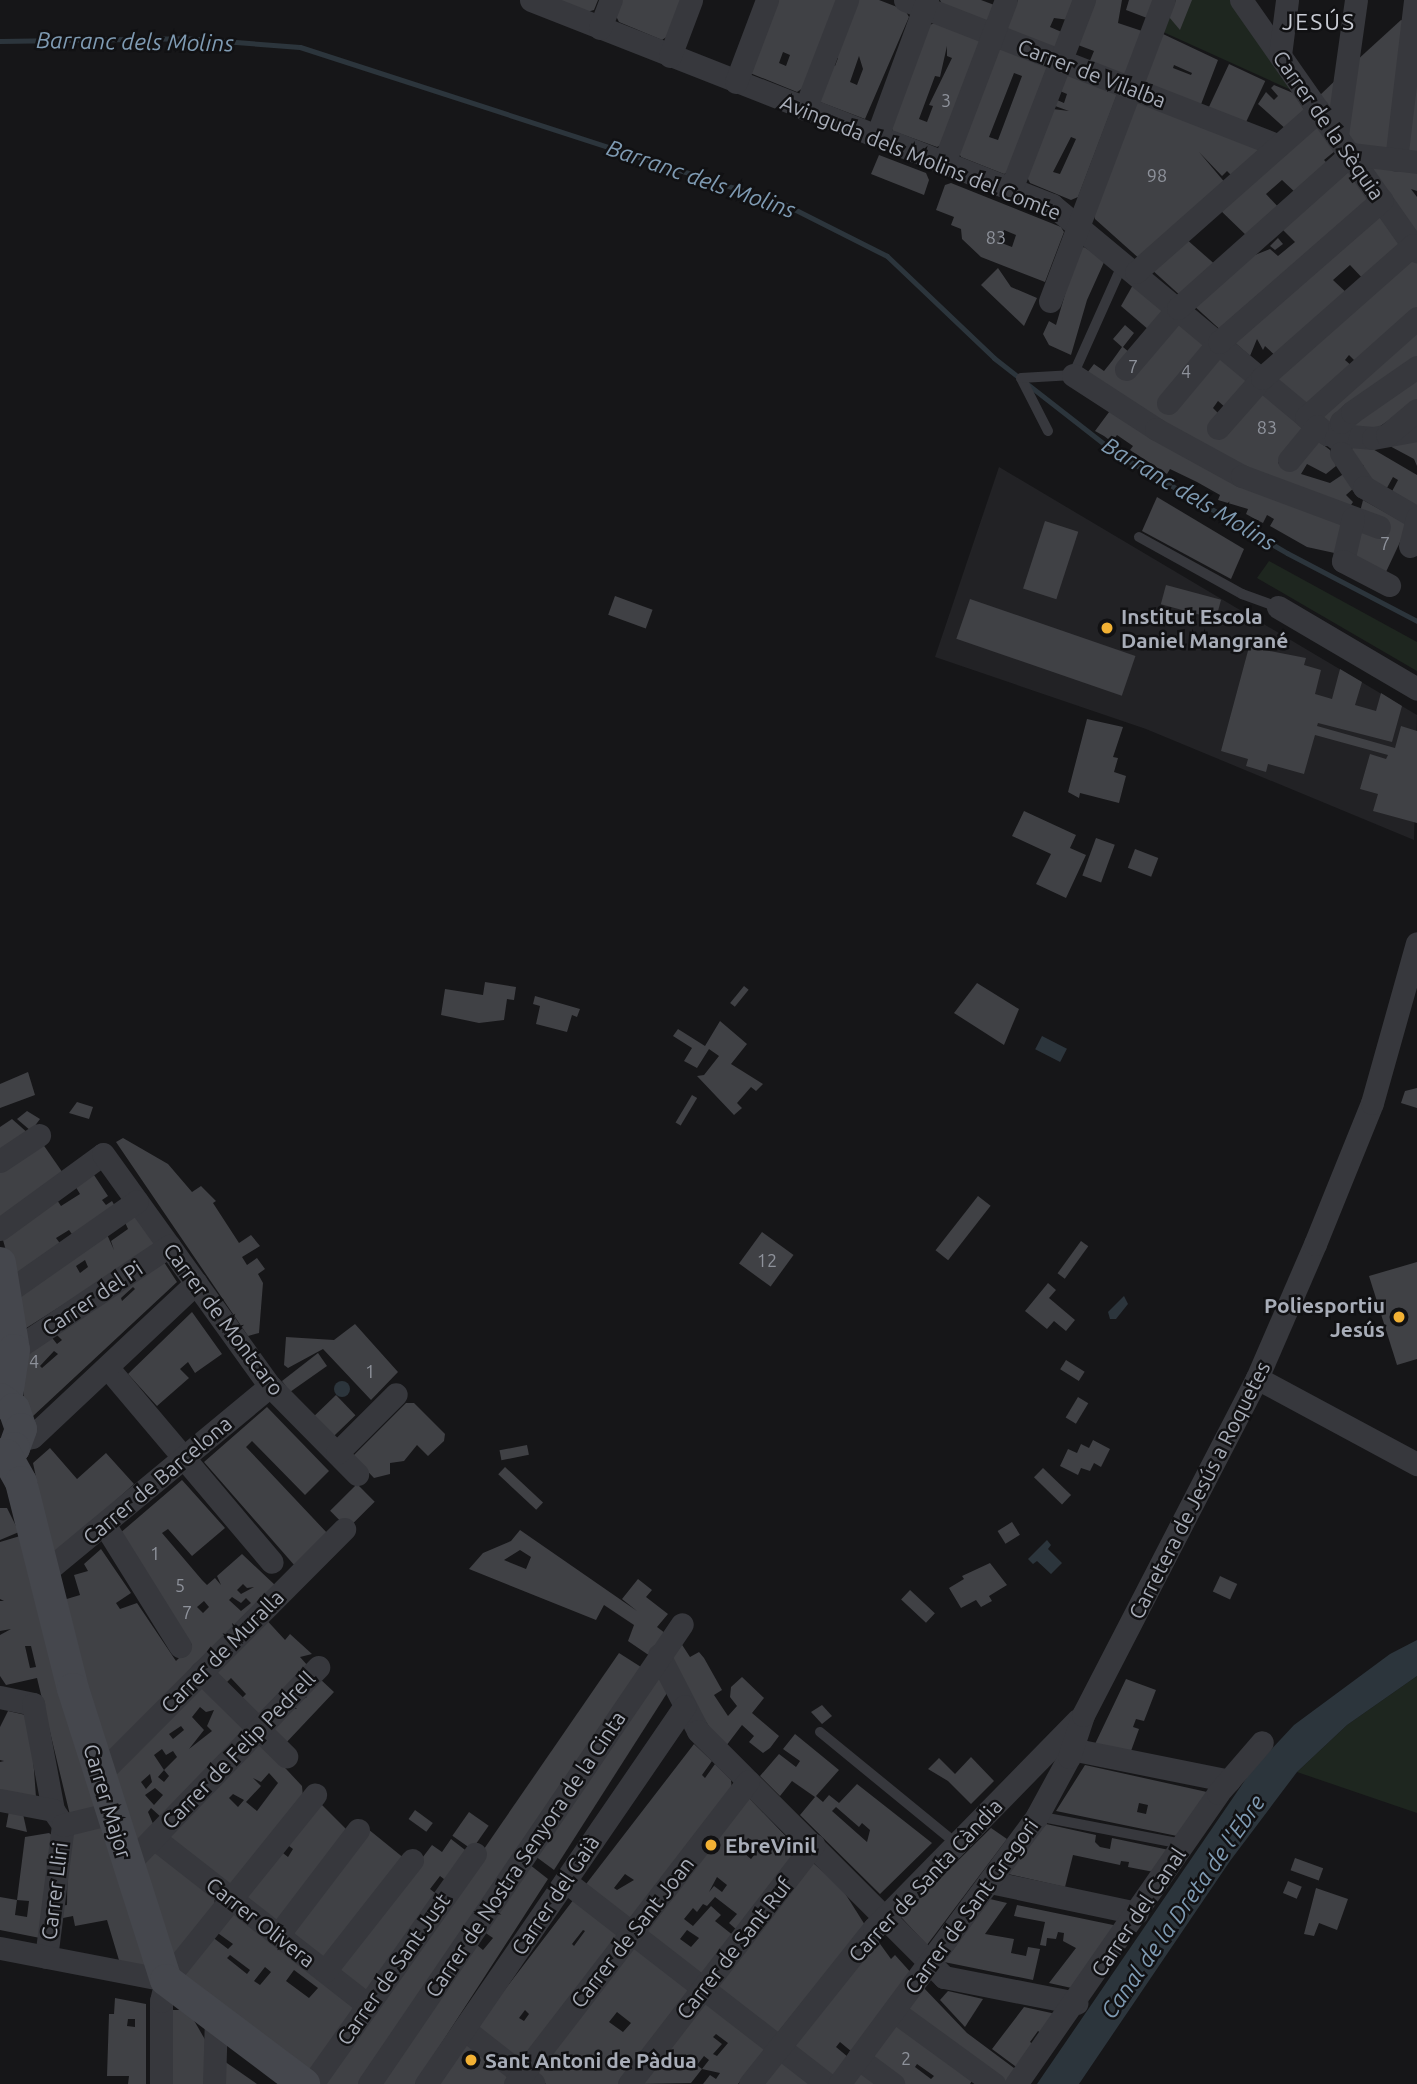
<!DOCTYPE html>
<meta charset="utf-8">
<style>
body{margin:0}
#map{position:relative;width:1417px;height:2084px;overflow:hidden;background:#161618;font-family:Ubuntu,sans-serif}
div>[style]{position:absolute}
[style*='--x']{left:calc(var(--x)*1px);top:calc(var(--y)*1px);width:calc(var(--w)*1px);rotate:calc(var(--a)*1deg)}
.built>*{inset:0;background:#222225}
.green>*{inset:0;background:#1e261f}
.water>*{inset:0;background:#2c353c;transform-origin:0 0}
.round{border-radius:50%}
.stream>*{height:5px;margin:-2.5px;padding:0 2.5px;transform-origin:2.5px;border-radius:2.5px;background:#2c353c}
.building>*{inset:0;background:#404145;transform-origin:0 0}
.lane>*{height:10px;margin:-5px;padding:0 5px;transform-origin:5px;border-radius:5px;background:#37383d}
.street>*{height:23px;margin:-11.5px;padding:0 11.5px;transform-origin:11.5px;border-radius:11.5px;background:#37383d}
.secondary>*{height:32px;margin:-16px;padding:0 16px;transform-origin:16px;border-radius:16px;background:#45474d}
.dots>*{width:19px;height:19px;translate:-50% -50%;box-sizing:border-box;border:4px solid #111113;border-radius:50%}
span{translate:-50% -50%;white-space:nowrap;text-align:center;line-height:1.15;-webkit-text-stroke:5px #111113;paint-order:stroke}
.number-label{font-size:18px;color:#8e929b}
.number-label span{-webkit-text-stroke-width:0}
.street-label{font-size:21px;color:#a8adb8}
.poi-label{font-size:21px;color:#a8adb8;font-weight:700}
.left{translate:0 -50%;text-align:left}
.right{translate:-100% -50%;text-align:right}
.neighbourhood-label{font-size:23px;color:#c9ccd4;letter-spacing:2px}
.water-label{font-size:23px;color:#7f9bb3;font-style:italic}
</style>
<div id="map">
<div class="built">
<div style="clip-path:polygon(999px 467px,1417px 715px,1414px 840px,1146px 729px,935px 657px)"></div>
</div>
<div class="green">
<div style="clip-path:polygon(1173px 0,1234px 0,1291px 81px,1289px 89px,1161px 31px)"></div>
<div style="clip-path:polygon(1269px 561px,1417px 642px,1417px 671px,1257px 578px)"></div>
<div style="clip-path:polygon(1417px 1676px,1417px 1813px,1297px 1772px,1347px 1725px)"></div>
</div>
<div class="water">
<div style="left:1042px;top:1036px;width:28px;height:15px;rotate:27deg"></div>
<div style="clip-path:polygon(1124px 1296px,1128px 1304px,1116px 1319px,1110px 1319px,1108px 1312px)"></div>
<div class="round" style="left:334px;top:1381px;width:16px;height:16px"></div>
<div style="clip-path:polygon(1047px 1540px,1051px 1545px,1048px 1549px,1062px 1563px,1051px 1574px,1037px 1561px,1033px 1564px,1028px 1559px)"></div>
<div style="clip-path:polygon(1417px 1640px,1417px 1676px,1347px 1725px,1297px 1772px,1230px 1861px,1079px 2084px,1037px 2084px,1252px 1770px,1294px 1725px,1390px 1654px)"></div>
</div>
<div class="stream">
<div style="--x:0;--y:41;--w:183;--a:-0.9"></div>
<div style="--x:183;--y:38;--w:117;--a:4.4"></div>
<div style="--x:300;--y:47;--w:509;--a:17.97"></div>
<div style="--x:784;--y:204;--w:115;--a:26.8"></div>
<div style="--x:887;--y:256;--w:148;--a:43.6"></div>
<div style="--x:994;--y:358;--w:156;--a:38"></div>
<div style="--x:1117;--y:454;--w:197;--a:30.2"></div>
<div style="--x:1287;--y:553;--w:147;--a:27.6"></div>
</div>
<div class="building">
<div style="clip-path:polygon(558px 0,598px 0,594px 10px,587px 12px)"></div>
<div style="clip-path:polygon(622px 0,683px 0,668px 36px,662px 40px,619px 22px,616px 16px)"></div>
<div style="clip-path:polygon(evenodd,778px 0,837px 0,803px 88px,797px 92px,750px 73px,778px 0,783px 52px,790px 55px,786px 66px,779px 63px,783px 52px)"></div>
<div style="clip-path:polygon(evenodd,856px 0,879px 0,905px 10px,909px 17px,865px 119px,820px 102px,818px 96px,831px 64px,835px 66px,838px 58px,834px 57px,856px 0,859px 56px,863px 69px,857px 85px,850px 82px,859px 56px)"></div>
<div style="clip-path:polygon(940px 0,981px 0,997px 6px,990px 24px,943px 6px)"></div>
<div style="clip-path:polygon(1018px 0,1077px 0,1069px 20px,1054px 18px,1050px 27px,1064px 33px,1057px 50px,1006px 30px)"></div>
<div style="clip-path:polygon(1095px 0,1122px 0,1118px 23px,1142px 31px,1125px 77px,1089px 63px,1094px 51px,1078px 45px)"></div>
<div style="clip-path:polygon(1129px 0,1154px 0,1147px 18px,1126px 10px)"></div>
<div style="clip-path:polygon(1176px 0,1192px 0,1180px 30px,1169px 17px)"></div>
<div style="clip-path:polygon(1401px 20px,1405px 21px,1388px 151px,1353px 147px,1346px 135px,1355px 62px)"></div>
<div style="clip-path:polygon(evenodd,936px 22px,984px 40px,943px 144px,937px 147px,893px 131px,890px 125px,930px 25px,936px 22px,947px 46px,947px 56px,952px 58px,929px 105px,933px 106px,927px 122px,919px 119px,935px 76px,940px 77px,947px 46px)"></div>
<div style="clip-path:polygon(evenodd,1163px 34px,1218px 60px,1200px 107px,1143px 84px,1163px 34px,1174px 65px,1192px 73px,1191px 75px,1173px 68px,1174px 65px)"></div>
<div style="clip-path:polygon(evenodd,999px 46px,1051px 66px,1011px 171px,1004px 174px,961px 157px,958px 151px,999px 46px,1014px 73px,1022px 76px,998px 140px,989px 137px,1014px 73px)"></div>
<div style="left:1229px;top:64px;width:40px;height:50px;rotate:25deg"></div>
<div style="clip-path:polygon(evenodd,1067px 72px,1118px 92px,1078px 197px,1071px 200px,1030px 183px,1027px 177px,1053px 109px,1069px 111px,1055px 106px,1057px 100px,1064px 103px,1067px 94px,1060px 91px,1067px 72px,1071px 137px,1076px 139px,1060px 174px,1053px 172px,1071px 137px)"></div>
<div style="clip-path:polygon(1342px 74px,1337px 116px,1318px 97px)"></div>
<div style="clip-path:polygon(1417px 78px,1417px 155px,1399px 153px)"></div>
<div style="clip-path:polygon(1274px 85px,1293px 93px,1307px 114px,1288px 131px,1258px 104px,1266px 92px,1274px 100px,1278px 96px,1271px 88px)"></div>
<div style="clip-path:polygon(1137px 100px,1265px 149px,1234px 178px,1227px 171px,1222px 176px,1199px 152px,1227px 185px,1142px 261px,1095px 219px,1093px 212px)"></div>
<div style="clip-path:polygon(1314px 122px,1335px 151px,1324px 160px,1330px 166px,1298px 195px,1282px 180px,1266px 194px,1281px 210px,1249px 238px,1218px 208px)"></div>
<div style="clip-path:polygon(879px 155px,926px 173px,929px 180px,924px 195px,871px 174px)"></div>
<div style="clip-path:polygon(1363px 159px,1417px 166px,1417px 191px,1411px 189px,1417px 197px,1417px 236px)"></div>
<div style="clip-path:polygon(1346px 166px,1371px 203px,1225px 334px,1192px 304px,1251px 251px,1255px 255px,1270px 249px,1278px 256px,1295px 242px,1279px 226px)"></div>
<div style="clip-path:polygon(evenodd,951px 183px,1061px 227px,1064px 232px,1045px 282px,981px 257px,962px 239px,961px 229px,951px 225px,954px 217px,936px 210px,945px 185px,951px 183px,1004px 230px,1016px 235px,1012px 247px,999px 242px,1004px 230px)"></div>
<div style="clip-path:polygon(1378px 212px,1404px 249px,1366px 282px,1350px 265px,1333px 280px,1350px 296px,1279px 359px,1265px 346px,1263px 350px,1257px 339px,1250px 356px,1233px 341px)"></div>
<div style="clip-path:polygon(1185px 238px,1218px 267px,1183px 298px,1151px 269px)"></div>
<div style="clip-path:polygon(1278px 238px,1283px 244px,1275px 250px,1270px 246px)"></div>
<div style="clip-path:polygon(1084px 247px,1105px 260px,1087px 300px,1071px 355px,1049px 345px,1043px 334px,1049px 321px,1056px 325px,1078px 250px)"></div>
<div style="clip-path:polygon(1412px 256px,1417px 262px,1417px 310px,1357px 363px,1349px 355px,1345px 360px,1353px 367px,1308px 407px,1274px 377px)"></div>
<div style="clip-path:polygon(998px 268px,1011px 287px,1037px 298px,1024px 326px,981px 285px)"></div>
<div style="clip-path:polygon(1134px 283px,1165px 310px,1149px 330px,1121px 306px)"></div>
<div style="clip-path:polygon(1174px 316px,1248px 381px,1226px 408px,1218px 401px,1213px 408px,1220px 415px,1256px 388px,1306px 429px,1278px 463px,1284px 466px,1313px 437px,1330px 450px,1336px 466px,1326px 474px,1307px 464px,1301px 474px,1330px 483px,1345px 473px,1355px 487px,1346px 495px,1353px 502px,1347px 511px,1262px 480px,1084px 377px,1094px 364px,1104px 371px,1112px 361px,1122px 347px,1113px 339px,1125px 325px,1134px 333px,1123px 347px,1130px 353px)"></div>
<div style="clip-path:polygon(1417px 324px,1417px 364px,1333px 428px,1316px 414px)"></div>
<div style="clip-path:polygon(1417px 369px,1417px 401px,1379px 427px,1346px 429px)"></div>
<div style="clip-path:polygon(1112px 408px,1349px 524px,1339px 554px,1307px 547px,1270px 526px,1274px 519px,1267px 515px,1263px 523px,1255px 519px,1246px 514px,1248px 509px,1218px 500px,1220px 495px,1197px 482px,1170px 469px,1167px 474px,1130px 450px,1133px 446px,1117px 435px,1112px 442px,1104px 436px,1095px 431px)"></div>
<div style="clip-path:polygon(1417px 434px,1417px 466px,1414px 459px,1386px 444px)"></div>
<div style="clip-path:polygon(1353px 447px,1371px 448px,1417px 475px,1417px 508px,1389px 497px,1398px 480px,1393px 477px,1383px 495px,1361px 472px,1364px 466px,1348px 456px)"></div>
<div style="clip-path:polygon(1157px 497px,1244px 549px,1231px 579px,1142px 531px)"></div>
<div style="clip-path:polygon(1363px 500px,1408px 525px,1386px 572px,1349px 554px)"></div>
<div style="left:1045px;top:521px;width:35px;height:71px;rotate:18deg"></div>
<div style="left:1166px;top:585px;width:57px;height:20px;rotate:15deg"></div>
<div style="left:615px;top:596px;width:40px;height:20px;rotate:20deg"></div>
<div style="left:970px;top:599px;width:175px;height:42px;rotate:19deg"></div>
<div style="clip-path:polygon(1249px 647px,1306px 658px,1304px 665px,1321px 670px,1315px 694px,1332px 699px,1340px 669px,1362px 682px,1355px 705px,1376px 711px,1381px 693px,1402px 706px,1392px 742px,1318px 723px,1317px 726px,1395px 748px,1401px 726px,1417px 731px,1417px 823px,1373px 811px,1378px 794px,1360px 789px,1370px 754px,1386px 759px,1388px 755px,1315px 735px,1304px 774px,1268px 764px,1266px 772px,1246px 766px,1248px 759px,1221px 751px)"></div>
<div style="clip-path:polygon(1087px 719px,1123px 727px,1113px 757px,1118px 758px,1114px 772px,1126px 776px,1119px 803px,1080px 793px,1079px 798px,1068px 792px)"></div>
<div style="clip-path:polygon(1024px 811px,1076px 835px,1070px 848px,1086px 855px,1066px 898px,1036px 884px,1051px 854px,1012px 836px)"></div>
<div style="left:1096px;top:838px;width:20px;height:40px;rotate:20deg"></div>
<div style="left:1135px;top:849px;width:25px;height:20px;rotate:21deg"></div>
<div style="clip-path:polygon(485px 982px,516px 987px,514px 1000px,507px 999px,504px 1020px,479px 1023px,441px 1015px,445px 989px,483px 995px)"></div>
<div style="clip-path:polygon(977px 983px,1019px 1009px,1004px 1045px,954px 1013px)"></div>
<div style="left:744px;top:986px;width:6px;height:22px;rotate:39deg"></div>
<div style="clip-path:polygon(535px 996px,580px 1009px,577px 1017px,572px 1015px,567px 1032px,536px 1024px,540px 1006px,533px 1004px)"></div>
<div style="clip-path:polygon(720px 1021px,747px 1044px,731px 1064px,763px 1084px,756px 1091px,751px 1087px,737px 1103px,742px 1108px,734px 1115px,697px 1076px,704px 1075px,719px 1056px,709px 1049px,697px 1068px,684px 1061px,692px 1048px,673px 1036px,678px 1029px,705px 1046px)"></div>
<div style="clip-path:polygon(28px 1072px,35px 1095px,0 1108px,0 1084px)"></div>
<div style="clip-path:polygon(1417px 1088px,1417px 1108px,1401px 1103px,1405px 1091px)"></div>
<div style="left:692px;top:1095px;width:6px;height:32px;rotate:31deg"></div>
<div style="clip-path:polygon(77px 1102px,93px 1107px,89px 1119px,69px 1113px)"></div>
<div style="clip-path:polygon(27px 1111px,40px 1119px,31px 1131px,17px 1119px)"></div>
<div style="clip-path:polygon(12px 1119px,29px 1134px,0 1154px,0 1127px)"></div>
<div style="clip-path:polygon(123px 1138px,168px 1164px,192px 1192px,201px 1186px,216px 1201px,213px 1203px,239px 1243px,251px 1235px,260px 1246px,242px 1257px,247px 1265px,257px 1258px,265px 1269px,258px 1274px,263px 1283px,259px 1333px,248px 1336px,116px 1142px)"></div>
<div style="clip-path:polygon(40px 1140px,65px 1176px,0 1221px,0 1168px)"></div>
<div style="clip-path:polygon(92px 1172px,108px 1196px,102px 1200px,106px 1205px,112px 1201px,116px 1208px,74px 1237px,69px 1230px,56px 1238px,62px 1246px,14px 1279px,1px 1233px,55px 1197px,61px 1206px,80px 1194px,74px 1184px)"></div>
<div style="left:978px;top:1196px;width:16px;height:69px;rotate:38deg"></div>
<div style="clip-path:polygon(evenodd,133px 1211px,156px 1246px,20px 1332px,17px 1295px,105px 1230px,114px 1250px,111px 1241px,128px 1229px,123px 1218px,133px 1211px,85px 1260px,88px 1267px,80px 1273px,76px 1266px,85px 1260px)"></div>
<div style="left:762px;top:1232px;width:39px;height:39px;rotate:36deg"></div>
<div style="left:1081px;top:1241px;width:9px;height:40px;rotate:36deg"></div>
<div style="clip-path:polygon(evenodd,162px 1259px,177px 1282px,32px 1417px,25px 1415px,21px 1352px,49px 1334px,57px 1344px,62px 1340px,53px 1331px,162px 1259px,133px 1287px,135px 1289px,122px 1301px,121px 1298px,133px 1287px,162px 1259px,54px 1351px,58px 1354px,42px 1368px,40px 1366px,54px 1351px)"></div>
<div style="clip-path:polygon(1417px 1262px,1417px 1359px,1397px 1365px,1369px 1276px)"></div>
<div style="clip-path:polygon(1048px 1283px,1056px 1290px,1049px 1298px,1075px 1320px,1066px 1331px,1054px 1321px,1047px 1329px,1025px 1311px)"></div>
<div style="clip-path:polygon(192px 1312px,222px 1354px,195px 1373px,188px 1362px,180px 1369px,189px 1378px,157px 1406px,128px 1374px)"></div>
<div style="clip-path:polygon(355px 1324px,398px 1372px,371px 1400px,323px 1349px,288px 1368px,284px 1365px,286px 1337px,334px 1340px)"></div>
<div style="clip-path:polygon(318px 1353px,327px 1366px,290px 1392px,282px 1381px)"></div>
<div style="left:1066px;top:1360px;width:22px;height:11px;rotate:32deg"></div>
<div style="left:336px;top:1395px;width:28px;height:31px;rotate:46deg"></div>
<div style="left:1078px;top:1397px;width:12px;height:24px;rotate:31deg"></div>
<div style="clip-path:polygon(406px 1403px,414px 1403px,445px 1434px,444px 1441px,428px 1456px,417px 1445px,404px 1461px,390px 1463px,390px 1474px,374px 1478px,353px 1456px)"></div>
<div style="clip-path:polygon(267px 1407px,329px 1471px,305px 1495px,252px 1441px,246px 1447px,329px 1535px,295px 1566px,204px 1462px)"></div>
<div style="clip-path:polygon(1093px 1440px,1110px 1449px,1101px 1467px,1094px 1463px,1090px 1471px,1081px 1468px,1078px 1475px,1060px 1466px,1068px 1449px,1077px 1453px,1081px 1444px,1089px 1448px)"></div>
<div style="left:527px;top:1445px;width:10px;height:28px;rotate:79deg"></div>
<div style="clip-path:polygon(50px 1448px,77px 1479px,106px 1453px,134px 1484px,53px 1557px,33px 1463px)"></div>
<div style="left:505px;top:1467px;width:52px;height:10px;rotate:43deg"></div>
<div style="left:1043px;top:1468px;width:39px;height:13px;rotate:44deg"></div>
<div style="clip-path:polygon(evenodd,182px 1480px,225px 1528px,192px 1556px,168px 1529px,162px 1533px,202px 1580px,207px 1585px,215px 1578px,221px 1585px,217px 1576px,242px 1554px,276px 1586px,104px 1761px,60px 1601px,80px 1595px,74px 1575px,88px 1571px,84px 1564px,101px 1549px,131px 1593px,116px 1603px,120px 1609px,137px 1603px,176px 1661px,192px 1645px,119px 1534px,182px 1480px,243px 1584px,247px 1588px,254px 1587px,241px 1594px,237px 1590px,243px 1584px,182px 1480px,232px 1597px,241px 1603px,246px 1598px,251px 1603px,241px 1611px,229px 1600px,232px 1597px,182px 1480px,204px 1601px,209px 1607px,203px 1613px,197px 1607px,204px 1601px)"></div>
<div style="left:357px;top:1484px;width:25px;height:38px;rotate:45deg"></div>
<div style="clip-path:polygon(0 1508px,7px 1508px,19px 1532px,0 1540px)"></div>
<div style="left:1012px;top:1522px;width:15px;height:17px;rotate:58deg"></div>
<div style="clip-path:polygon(evenodd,520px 1530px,637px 1611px,622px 1599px,638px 1579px,652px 1590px,646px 1597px,668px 1614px,657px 1627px,665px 1633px,650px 1656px,628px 1641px,634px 1625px,604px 1605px,596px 1620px,469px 1569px,483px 1553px,511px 1541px,520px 1530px,520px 1550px,531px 1557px,526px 1569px,504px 1560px,520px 1550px)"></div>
<div style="clip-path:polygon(evenodd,20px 1536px,95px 1809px,70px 1815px,37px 1678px,6px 1685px,0 1676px,0 1635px,11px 1629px,0 1631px,0 1601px,4px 1601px,0 1599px,0 1542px,20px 1536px,25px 1646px,31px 1646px,36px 1667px,30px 1668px,25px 1646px)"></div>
<div style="clip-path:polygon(990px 1563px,1007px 1585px,989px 1596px,992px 1601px,981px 1607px,976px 1600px,961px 1608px,949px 1588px,964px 1579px,962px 1576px)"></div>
<div style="left:1220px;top:1576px;width:19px;height:17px;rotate:25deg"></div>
<div style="left:910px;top:1590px;width:34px;height:13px;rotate:43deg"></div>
<div style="clip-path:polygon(262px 1615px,285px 1640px,290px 1634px,312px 1654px,300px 1657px,308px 1666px,257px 1718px,240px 1700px,246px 1694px,231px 1678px,224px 1685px,209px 1669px)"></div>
<div style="clip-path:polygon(677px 1637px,690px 1657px,699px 1652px,704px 1658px,722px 1690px,714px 1695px,728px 1716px,737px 1706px,730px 1697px,731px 1687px,742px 1677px,764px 1698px,752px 1713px,779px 1736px,770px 1748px,763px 1753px,749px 1742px,754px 1736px,742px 1725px,726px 1746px,712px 1731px,664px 1657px)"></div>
<div style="clip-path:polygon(619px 1653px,641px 1667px,361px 2084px,322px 2084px)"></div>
<div style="clip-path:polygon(655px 1668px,669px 1690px,554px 1870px,531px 1853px)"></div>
<div style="clip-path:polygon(319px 1678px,334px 1692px,284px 1745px,268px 1730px,290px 1708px,297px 1709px,293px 1705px,307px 1697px,304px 1694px)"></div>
<div style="clip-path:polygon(evenodd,199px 1679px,243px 1725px,243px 1734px,162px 1818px,151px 1808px,148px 1812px,154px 1826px,133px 1847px,107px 1774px,199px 1679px,200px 1707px,206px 1712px,214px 1710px,207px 1726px,212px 1731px,189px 1749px,204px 1730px,192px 1717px,200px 1707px,199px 1679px,181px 1726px,184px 1730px,173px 1739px,169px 1734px,181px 1726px,199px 1679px,162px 1749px,166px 1755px,173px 1751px,177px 1757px,164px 1770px,154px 1755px,162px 1749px,199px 1679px,164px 1770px,169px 1776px,164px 1782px,158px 1777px,164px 1770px,199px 1679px,150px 1774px,152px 1782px,146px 1789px,141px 1782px,150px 1774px,199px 1679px,155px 1788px,163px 1795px,154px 1805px,145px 1795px,155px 1788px)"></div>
<div style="clip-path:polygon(1126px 1679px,1156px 1690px,1144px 1721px,1136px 1719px,1133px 1727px,1139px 1729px,1131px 1751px,1095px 1744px)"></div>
<div style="clip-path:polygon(822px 1705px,832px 1716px,822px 1724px,811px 1712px)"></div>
<div style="clip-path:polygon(8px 1711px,30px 1716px,36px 1797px,0 1795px,0 1762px,4px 1761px,0 1760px,0 1727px)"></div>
<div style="clip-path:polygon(evenodd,795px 1734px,839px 1770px,816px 1796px,823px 1802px,829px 1795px,839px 1803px,857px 1784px,932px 1843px,880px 1894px,800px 1815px,815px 1797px,792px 1781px,780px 1796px,760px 1776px,779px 1754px,796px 1767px,800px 1761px,783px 1749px,795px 1734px,836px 1807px,859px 1827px,862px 1823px,870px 1830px,867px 1842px,832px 1811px,836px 1807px)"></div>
<div style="clip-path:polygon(evenodd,259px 1740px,302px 1786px,303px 1797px,228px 1889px,164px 1839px,259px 1740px,269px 1773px,278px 1783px,257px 1811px,246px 1802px,261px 1786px,253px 1778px,261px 1782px,269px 1773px,259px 1740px,233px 1794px,244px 1800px,238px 1807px,229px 1798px,233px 1794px)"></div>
<div style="clip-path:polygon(evenodd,694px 1744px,712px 1761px,702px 1775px,705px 1778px,715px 1764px,731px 1780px,732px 1790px,629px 1923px,583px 1888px,694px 1744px,625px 1874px,634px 1880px,617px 1890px,614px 1888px,625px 1874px)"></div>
<div style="clip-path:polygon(971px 1757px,994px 1781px,971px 1804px,948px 1781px,928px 1769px,939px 1758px,955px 1774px)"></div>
<div style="clip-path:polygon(evenodd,1085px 1765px,1207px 1792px,1177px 1836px,1056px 1811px,1085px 1765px,1139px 1803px,1148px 1805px,1146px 1814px,1137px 1812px,1139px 1803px)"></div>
<div style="clip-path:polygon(evenodd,746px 1795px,800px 1851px,738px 1931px,729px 1923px,737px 1914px,715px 1897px,707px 1906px,703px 1904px,697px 1912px,693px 1908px,684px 1919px,693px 1926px,711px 1906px,721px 1915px,715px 1921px,734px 1936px,701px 1979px,640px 1932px,746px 1795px,748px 1838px,762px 1845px,751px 1859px,739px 1849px,748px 1838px,746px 1795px,717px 1877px,727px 1885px,722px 1892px,714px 1886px,709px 1892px,717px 1877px,746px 1795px,687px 1930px,699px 1938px,691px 1947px,680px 1939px,687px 1930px)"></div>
<div style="clip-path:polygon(318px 1801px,349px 1832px,277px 1927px,241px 1899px,279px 1850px,288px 1857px,293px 1849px,285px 1843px)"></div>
<div style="left:415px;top:1810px;width:22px;height:11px;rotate:36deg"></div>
<div style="clip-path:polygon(9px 1811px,23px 1814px,27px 1832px,6px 1827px)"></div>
<div style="left:469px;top:1812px;width:24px;height:29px;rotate:35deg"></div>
<div style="clip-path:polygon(99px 1822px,130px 1915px,155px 1967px,121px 1967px,107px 1920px,75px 1926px,73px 1916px,58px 1919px,59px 1906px,67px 1905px,68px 1832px)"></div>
<div style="clip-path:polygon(1046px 1824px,1096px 1835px,1095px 1842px,1100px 1847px,1110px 1849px,1112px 1838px,1169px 1850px,1154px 1872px,1128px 1867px,1129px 1862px,1121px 1861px,1120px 1865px,1073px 1855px,1065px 1887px,1008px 1874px)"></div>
<div style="clip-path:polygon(991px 1828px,1007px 1839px,927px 1945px,901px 1917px)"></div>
<div style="left:368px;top:1829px;width:48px;height:133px;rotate:39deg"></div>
<div style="clip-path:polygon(49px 1833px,54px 1837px,40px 1938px,0 1930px,0 1897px,17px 1900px,15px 1915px,27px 1917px,29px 1901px,17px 1900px,25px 1837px)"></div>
<div style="clip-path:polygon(451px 1839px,469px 1853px,449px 1883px,440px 1876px,430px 1889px,439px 1896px,368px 1997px,336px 1972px,432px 1845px,442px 1852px)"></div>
<div style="clip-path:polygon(155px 1848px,214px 1895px,215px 1906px,173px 1959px,137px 1867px)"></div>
<div style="left:1295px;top:1858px;width:30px;height:13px;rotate:20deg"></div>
<div style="clip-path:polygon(525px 1861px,548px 1879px,415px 2084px,378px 2084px,472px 1941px,483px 1950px,493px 1938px,480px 1929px)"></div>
<div style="clip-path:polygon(812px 1862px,841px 1887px,865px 1925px,775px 2036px,714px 1989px)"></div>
<div style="left:1288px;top:1881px;width:15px;height:13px;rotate:23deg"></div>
<div style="clip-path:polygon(1316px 1888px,1348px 1899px,1337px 1930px,1319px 1923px,1314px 1936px,1304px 1934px)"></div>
<div style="clip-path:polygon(evenodd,574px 1899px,620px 1934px,519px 2065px,474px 2030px,574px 1899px,583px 1930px,585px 1931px,574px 1946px,572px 1944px,583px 1930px,574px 1899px,525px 2010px,529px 2014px,524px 2021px,519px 2018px,525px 2010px)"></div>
<div style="clip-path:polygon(990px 1899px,1007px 1903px,985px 1934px,1014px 1939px,1011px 1953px,1026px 1956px,1028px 1947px,1040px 1949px,1033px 1980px,944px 1962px)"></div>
<div style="clip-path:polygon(1017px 1905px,1118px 1926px,1076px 1989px,1049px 1983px,1076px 1948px,1063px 1941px,1064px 1933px,1058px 1932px,1056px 1939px,1047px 1938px,1046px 1946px,1040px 1945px,1045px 1922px,1014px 1916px)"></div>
<div style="clip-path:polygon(evenodd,232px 1909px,360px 2007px,311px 2075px,182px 1974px,211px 1936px,228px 1949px,233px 1944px,215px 1931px,232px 1909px,230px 1955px,250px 1970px,247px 1974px,227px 1958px,230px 1955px,232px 1909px,265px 1967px,271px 1972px,260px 1985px,254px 1981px,265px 1967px,232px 1909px,294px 1970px,318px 1988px,309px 1998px,286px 1981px,294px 1970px)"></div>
<div style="clip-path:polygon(875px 1937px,891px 1959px,895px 1955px,913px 1975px,852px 2052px,840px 2042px,836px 2047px,848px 2057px,832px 2078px,789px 2046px)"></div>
<div style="clip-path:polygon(evenodd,632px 1943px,693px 1990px,620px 2084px,546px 2084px,532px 2073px,632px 1943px,617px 2012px,631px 2023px,623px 2032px,609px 2022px,617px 2012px)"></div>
<div style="clip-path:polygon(923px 1987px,967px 2033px,1018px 2071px,1008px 2084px,1000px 2084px,903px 2013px)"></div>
<div style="clip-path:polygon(948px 1991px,983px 1999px,965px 2027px,940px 2000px)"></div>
<div style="clip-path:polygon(evenodd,115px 1998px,146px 2004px,146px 2084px,128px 2084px,129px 2076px,107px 2076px,109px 2014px,114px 2014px,115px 1998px,128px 2019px,135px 2019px,135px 2027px,127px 2026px,128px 2019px)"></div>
<div style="clip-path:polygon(evenodd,705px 2000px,767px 2047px,738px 2084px,703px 2084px,710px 2075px,716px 2079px,720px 2073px,702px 2069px,709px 2060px,704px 2056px,697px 2065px,702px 2069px,691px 2083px,640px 2084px,705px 2000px,716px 2034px,728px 2043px,717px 2056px,713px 2054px,722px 2044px,713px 2037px,716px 2034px)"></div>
<div style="clip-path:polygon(1024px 2007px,1056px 2014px,1044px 2035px,1038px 2031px,1030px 2042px,1036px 2046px,1019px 2069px,992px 2049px)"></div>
<div style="clip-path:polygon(168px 2010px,188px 2010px,207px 2043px,210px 2084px,168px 2084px)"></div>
<div style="clip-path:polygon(evenodd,896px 2022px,974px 2078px,970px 2084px,900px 2084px,867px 2060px,896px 2022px,917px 2064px,934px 2076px,931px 2079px,915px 2067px,917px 2064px)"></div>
<div style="clip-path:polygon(466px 2039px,512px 2075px,505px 2084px,432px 2084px)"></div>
<div style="clip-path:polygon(780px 2056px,816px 2084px,759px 2084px)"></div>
<div style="clip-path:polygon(224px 2061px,257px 2084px,221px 2084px)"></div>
<div style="clip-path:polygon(860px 2069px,881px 2084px,848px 2084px)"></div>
</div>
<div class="lane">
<div style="--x:1048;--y:431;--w:59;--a:-117"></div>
<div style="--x:1021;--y:378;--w:52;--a:-3.3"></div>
<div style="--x:1073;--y:375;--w:123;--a:-65.9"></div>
<div style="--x:1139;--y:537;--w:118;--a:29"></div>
<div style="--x:1242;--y:594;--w:38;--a:20"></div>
<div style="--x:820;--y:1732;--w:177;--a:39.3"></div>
<div style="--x:1037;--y:1816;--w:148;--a:10.9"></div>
</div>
<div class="street">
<div style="--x:531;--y:0;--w:560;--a:21.48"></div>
<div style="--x:1052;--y:205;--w:358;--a:39.8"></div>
<div style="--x:1327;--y:434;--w:46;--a:5"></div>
<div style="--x:1373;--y:438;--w:45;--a:-10.3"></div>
<div style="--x:905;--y:0;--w:401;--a:21.3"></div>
<div style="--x:1241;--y:0;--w:307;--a:55"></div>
<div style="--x:600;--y:28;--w:30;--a:-69"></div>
<div style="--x:1280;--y:55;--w:55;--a:-82.7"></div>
<div style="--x:670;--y:56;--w:60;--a:-69.4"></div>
<div style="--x:736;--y:82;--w:88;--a:-69.3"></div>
<div style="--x:805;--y:109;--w:117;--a:-68.9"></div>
<div style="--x:1337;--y:135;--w:136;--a:-82"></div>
<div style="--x:877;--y:136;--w:145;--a:-69.8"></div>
<div style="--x:1396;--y:160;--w:161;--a:-83.2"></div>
<div style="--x:944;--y:163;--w:174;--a:-69.2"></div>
<div style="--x:1011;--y:189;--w:203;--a:-68.9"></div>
<div style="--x:1136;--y:272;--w:244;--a:-41.5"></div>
<div style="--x:1050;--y:301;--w:322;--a:-69.3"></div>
<div style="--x:1126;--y:369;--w:80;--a:-49.6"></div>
<div style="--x:1178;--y:308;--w:232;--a:-41.7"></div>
<div style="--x:1351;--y:154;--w:66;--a:6.9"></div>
<div style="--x:1073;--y:375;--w:99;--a:33"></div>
<div style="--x:1156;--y:429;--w:98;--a:28.7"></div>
<div style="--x:1242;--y:476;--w:146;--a:20.4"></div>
<div style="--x:1168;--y:403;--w:80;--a:-50.1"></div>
<div style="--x:1219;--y:342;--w:216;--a:-41.1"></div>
<div style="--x:1306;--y:417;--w:149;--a:-41.7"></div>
<div style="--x:1218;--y:428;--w:67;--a:-48.7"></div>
<div style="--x:1262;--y:378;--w:201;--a:-41.4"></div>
<div style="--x:1387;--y:435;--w:39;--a:-40"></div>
<div style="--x:1336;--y:438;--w:17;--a:-73"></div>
<div style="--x:1341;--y:422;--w:15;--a:-42"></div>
<div style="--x:1352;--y:412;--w:79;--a:-34.7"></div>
<div style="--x:1341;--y:453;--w:41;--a:55.9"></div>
<div style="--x:1364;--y:487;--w:61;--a:30.3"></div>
<div style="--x:1289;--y:460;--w:44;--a:-50.5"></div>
<div style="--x:1353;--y:518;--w:44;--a:103.1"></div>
<div style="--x:1343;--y:561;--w:52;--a:27.6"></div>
<div style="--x:1410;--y:546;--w:29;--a:-76"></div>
<div style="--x:1278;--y:607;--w:161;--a:30.5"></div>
<div style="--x:0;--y:1161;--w:47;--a:-33.7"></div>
<div style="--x:0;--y:1229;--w:127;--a:-36.1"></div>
<div style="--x:103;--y:1154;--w:286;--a:54.3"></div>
<div style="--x:270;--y:1386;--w:124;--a:45.3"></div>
<div style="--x:0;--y:1297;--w:167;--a:-35"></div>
<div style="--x:14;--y:1350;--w:187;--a:-33.9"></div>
<div style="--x:107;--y:1367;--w:255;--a:49.8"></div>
<div style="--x:1257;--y:1378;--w:182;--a:28.3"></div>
<div style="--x:19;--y:1440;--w:13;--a:-13"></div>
<div style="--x:32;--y:1437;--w:225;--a:-43.2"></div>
<div style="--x:337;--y:1453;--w:83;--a:-45"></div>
<div style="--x:104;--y:1524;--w:144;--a:58.1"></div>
<div style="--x:44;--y:1573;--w:293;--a:-39.6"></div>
<div style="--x:659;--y:1655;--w:85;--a:62.8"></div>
<div style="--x:698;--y:1731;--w:348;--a:45"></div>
<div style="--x:944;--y:1977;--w:135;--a:11.1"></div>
<div style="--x:201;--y:1672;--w:120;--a:44.7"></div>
<div style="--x:0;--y:1697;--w:34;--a:12"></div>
<div style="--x:33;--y:1704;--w:108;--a:79.3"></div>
<div style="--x:53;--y:1810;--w:18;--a:56"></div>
<div style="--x:63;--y:1825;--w:133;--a:97.3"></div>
<div style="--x:1071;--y:1749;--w:161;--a:11.4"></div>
<div style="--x:100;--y:1774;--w:346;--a:-45.1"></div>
<div style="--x:0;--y:1800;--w:54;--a:10.7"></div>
<div style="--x:63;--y:1825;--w:50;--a:-13.8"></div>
<div style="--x:154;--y:1838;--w:271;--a:38"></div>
<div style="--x:128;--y:1864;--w:274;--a:-46"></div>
<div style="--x:565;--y:1881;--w:331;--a:37.8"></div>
<div style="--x:990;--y:1882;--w:150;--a:11.9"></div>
<div style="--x:278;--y:1935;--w:132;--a:-52.7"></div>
<div style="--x:0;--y:1948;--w:169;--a:10.9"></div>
<div style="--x:325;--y:1971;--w:141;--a:-51.9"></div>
<div style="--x:894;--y:2011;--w:124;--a:36.1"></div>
<div style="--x:464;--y:2029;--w:88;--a:38"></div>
<div style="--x:858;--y:2058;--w:44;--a:36.6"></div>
<div style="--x:161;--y:2084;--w:83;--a:-90"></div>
<div style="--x:161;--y:2001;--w:22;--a:-77"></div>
<div style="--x:166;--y:1980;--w:238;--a:-51.2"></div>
<div style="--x:214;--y:2084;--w:66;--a:-88.3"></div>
<div style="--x:312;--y:2084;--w:282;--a:-54.7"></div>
<div style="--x:369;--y:2084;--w:556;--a:-55.77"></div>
<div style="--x:426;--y:2084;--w:458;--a:-55.6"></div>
<div style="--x:515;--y:2084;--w:382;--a:-52.4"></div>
<div style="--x:629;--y:2084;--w:302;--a:-52.4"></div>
<div style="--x:750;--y:2084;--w:199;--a:-51.5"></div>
<div style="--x:874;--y:1928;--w:291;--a:-45.6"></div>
<div style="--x:839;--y:2084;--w:333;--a:-53.5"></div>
<div style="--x:1037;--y:1816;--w:67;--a:-61.5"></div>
<div style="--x:1069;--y:1757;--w:44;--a:-71.6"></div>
<div style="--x:1083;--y:1715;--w:379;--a:-62.7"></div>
<div style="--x:1257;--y:1378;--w:146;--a:-66.6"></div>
<div style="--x:1315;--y:1244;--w:152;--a:-68"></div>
<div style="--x:1372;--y:1103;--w:166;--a:-74.3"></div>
<div style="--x:1016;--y:2084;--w:354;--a:-55.2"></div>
<div style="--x:1218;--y:1793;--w:67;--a:-49.2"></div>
</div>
<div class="secondary">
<div style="--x:0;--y:1263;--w:88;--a:80.9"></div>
<div style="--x:14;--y:1350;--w:53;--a:98.7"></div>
<div style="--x:0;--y:1399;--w:17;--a:36"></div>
<div style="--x:14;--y:1409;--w:21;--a:71"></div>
<div style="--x:21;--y:1429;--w:20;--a:110"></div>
<div style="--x:14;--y:1448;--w:17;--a:144"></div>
<div style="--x:6;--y:1455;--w:31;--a:61"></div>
<div style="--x:21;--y:1482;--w:213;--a:75.9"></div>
<div style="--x:73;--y:1689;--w:305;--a:72.3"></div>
<div style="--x:166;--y:1980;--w:173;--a:37"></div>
</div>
<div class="dots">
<div style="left:1107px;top:628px;background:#f2b134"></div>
<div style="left:1399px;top:1317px;background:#f2b134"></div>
<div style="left:711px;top:1845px;background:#f2b134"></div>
<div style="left:471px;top:2060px;background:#f2b134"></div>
</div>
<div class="number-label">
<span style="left:946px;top:100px">3</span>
<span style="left:1157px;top:175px">98</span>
<span style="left:996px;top:237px">83</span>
<span style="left:1133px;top:366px">7</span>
<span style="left:1186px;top:371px">4</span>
<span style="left:1267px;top:427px">83</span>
<span style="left:1385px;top:543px">7</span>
<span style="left:767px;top:1260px">12</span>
<span style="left:34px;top:1361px">4</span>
<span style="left:370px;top:1371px">1</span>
<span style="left:155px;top:1553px">1</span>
<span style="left:180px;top:1585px">5</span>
<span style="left:187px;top:1612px">7</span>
<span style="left:906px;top:2058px">2</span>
</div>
<div class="street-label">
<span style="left:1092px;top:73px;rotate:21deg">Carrer de Vilalba</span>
<span style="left:1329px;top:125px;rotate:55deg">Carrer de la Sèquia</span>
<span style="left:921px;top:157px;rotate:22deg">Avinguda dels Molins del Comte</span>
<span style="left:92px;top:1298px;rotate:-34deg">Carrer del Pi</span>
<span style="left:224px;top:1319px;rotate:53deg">Carrer de Montcaro</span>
<span style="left:157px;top:1480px;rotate:-40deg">Carrer de Barcelona</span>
<span style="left:1199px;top:1490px;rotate:-63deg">Carretera de Jesús a Roquetes</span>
<span style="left:222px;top:1651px;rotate:-45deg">Carrer de Muralla</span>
<span style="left:238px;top:1750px;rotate:-46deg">Carrer de Felip Pedrell</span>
<span style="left:108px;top:1801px;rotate:73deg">Carrer Major</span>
<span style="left:525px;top:1854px;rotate:-56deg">Carrer de Nostra Senyora de la Cinta</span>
<span style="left:925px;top:1880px;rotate:-47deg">Carrer de Santa Càndia</span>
<span style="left:54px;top:1891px;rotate:-83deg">Carrer Lliri</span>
<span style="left:555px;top:1895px;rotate:-56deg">Carrer del Gaià</span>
<span style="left:971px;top:1906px;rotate:-54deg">Carrer de Sant Gregori</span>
<span style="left:1138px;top:1912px;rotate:-56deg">Carrer del Canal</span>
<span style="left:261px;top:1922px;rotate:38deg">Carrer Olivera</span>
<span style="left:632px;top:1932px;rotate:-52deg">Carrer de Sant Joan</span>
<span style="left:734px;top:1948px;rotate:-52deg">Carrer de Sant Ruf</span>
<span style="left:393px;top:1969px;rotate:-55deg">Carrer de Sant Just</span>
</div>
<div class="poi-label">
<span class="left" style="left:1121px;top:628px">Institut Escola<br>Daniel Mangrané</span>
<span class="right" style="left:1385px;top:1317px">Poliesportiu<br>Jesús</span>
<span class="left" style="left:725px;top:1845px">EbreVinil</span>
<span class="left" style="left:485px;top:2060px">Sant Antoni de Pàdua</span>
</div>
<div class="neighbourhood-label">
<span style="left:1319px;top:22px">JESÚS</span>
</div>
<div class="water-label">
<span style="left:135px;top:42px;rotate:1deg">Barranc dels Molins</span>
<span style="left:701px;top:179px;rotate:19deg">Barranc dels Molins</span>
<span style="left:1189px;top:494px;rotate:31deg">Barranc dels Molins</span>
<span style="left:1183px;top:1907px;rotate:-55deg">Canal de la Dreta de l'Ebre</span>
</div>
</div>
